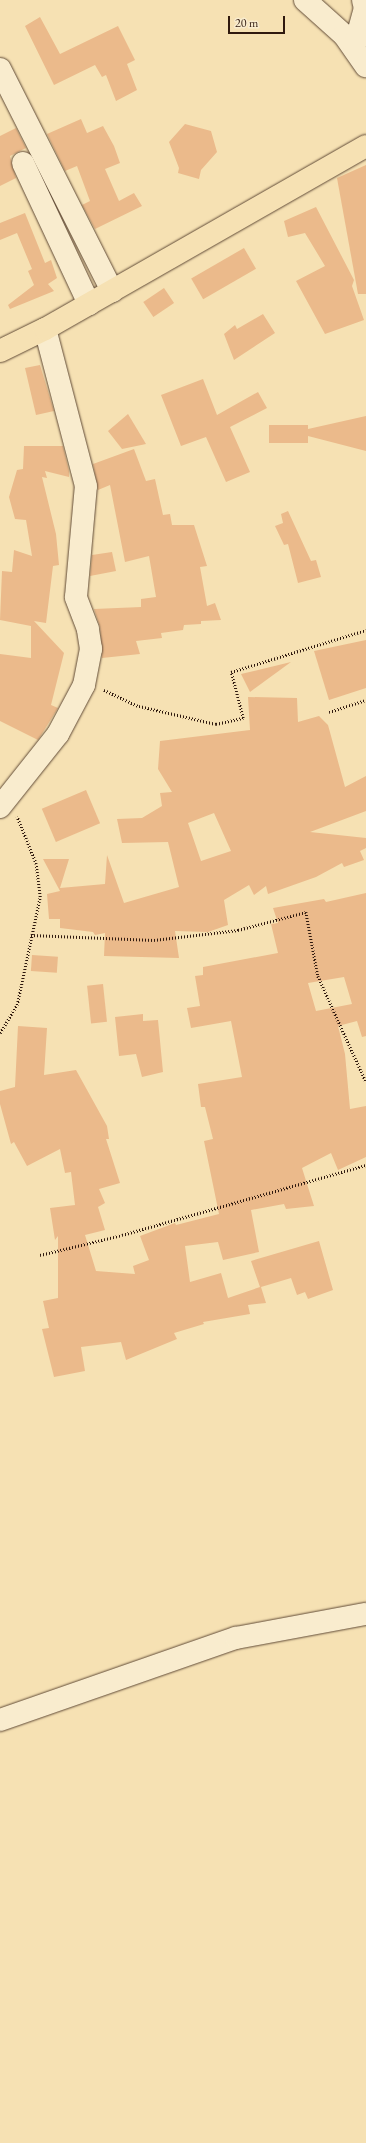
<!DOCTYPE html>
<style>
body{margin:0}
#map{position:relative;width:366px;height:2143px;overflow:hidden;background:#f6e1b3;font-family:"EB Garamond",serif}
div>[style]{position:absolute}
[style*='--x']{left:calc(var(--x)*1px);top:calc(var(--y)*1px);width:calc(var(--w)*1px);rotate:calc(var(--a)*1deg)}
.building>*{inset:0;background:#ebba8b;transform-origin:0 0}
.path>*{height:2.5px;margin-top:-1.25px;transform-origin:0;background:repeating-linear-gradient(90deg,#2f190e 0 1px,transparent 0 3px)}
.roads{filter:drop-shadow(0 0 1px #614b37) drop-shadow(0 0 1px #614b37)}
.minor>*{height:22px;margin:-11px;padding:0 11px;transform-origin:11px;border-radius:11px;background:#f9ecce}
.major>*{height:22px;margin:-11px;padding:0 11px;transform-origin:11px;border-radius:11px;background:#f6e1b3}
span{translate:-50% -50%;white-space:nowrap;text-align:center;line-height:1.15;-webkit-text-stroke:4px #f9ecce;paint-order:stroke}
.scale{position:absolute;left:228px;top:16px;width:57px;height:18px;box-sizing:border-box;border:2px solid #2f190e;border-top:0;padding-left:5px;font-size:12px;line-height:14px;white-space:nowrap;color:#2f190e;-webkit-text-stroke:3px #f9ecce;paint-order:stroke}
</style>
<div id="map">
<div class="building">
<div style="clip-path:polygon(40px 17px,60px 54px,118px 26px,135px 60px,127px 64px,137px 90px,116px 101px,106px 75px,102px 77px,95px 65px,54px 85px,25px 26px)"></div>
<div style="clip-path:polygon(81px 119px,87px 133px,103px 126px,114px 146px,120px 163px,105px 169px,119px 201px,134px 193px,142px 206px,95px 229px,82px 205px,90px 201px,77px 166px,65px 171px,47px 134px)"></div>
<div style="clip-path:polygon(185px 124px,211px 131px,217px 152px,201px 170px,199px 179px,178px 173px,179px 168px,169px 142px)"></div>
<div style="clip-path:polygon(16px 128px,26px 148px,10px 156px,16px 178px,0 186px,0 136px)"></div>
<div style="clip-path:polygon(366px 165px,366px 294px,358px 294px,337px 178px)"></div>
<div style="clip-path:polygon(316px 207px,354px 280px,352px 286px,364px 320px,325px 334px,296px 281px,325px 266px,305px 233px,288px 237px,284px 221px)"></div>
<div style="clip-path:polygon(25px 213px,45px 263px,51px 260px,57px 278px,48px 284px,54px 291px,10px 309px,8px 305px,34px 285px,28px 271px,32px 269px,17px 233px,0 240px,0 223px)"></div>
<div style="left:244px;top:248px;width:24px;height:61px;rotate:60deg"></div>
<div style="left:164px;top:288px;width:18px;height:25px;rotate:56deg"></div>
<div style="clip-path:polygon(263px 314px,275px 333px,234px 360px,224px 334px,235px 325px,237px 329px)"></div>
<div style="clip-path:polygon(40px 365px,54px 411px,36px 415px,25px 368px)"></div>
<div style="clip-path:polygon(203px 379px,217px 415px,258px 392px,267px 408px,230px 427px,250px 472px,226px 482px,206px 437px,181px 446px,161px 395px)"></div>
<div style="clip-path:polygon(128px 414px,146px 444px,122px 449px,108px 431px)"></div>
<div style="clip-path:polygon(366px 416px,366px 451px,308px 436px,308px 443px,269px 443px,269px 425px,308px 425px,308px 429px)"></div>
<div style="clip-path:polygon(24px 446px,63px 446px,69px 471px,69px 477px,45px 471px,47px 478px,42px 477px,56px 534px,59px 565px,53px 566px,46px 623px,34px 621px,64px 653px,51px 705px,58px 708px,38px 740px,0 721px,0 654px,31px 658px,31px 626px,0 620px,2px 571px,12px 572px,14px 550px,32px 556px,26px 520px,15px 519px,9px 497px,17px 470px,23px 469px)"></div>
<div style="clip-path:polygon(134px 449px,146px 481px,155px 479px,163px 515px,170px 514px,172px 525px,194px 525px,207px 566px,200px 567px,207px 606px,215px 603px,221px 620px,201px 621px,201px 624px,184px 625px,183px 630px,161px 633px,162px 638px,136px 641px,140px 654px,102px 658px,100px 627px,94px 609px,141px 607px,141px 599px,156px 597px,149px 556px,125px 562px,110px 485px,98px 490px,93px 464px)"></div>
<div style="clip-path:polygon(288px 511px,311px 561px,316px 560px,321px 577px,298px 583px,288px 544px,284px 545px,275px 526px,283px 523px,281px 514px)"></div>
<div style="clip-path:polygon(112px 552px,116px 571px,90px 576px,92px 555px)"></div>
<div style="clip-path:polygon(366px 640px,366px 688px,329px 700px,314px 651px)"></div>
<div style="clip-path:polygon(291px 662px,250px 692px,241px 674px)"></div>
<div style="clip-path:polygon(evenodd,248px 697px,297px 698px,298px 722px,319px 716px,328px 725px,345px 787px,366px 776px,366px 811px,310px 832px,366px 838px,366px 848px,360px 851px,364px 860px,344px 867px,342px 863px,316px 877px,268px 894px,266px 886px,254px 895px,249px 885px,224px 900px,228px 925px,208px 932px,175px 931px,179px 958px,104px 956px,105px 933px,95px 935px,93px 932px,60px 928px,60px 919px,49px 919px,47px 894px,60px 891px,43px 859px,69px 859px,60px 888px,105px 884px,107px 855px,124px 903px,179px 887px,168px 842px,122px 843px,117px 819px,142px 818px,162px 806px,160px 793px,172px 792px,158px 769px,160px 741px,250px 730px,248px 697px,214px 813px,231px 851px,201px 861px,188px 823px,214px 813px)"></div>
<div style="left:86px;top:790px;width:36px;height:48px;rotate:67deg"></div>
<div style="clip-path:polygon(evenodd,366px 893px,366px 1036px,362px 1037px,357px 1021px,338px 1026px,345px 1054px,350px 1109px,366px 1106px,366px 1157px,338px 1170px,331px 1153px,302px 1168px,314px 1206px,286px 1209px,284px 1204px,251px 1210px,259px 1252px,223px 1260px,218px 1242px,185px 1246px,190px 1282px,221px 1273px,228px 1298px,260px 1287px,251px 1261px,319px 1241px,333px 1290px,308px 1299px,305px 1292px,297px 1295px,291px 1278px,261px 1287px,266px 1303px,248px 1305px,250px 1314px,203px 1322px,204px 1324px,174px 1333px,177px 1339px,126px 1360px,121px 1342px,81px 1347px,85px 1371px,54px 1377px,42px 1329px,49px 1328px,43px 1301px,58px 1298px,58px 1236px,55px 1240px,50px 1208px,75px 1205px,71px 1172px,65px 1173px,60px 1149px,27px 1166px,14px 1142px,11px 1144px,0 1104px,0 1091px,15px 1087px,18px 1026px,47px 1028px,44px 1075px,76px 1070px,107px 1126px,109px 1139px,106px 1139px,120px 1183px,99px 1189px,105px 1203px,98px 1207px,105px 1230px,85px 1235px,96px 1271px,135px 1274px,133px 1266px,149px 1260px,140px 1236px,175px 1223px,176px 1225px,219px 1214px,204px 1141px,213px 1139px,205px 1107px,201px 1107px,198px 1084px,242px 1077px,231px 1021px,191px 1028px,187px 1008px,200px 1006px,195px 976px,203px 975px,203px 967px,278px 953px,271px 924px,278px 923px,273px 908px,324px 899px,326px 902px,366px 893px,344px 977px,352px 1004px,316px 1011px,308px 983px,344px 977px)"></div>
<div style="left:32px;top:955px;width:26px;height:16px;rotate:4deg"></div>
<div style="left:103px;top:984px;width:38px;height:16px;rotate:84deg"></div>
<div style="clip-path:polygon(143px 1014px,143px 1021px,158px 1020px,163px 1072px,142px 1077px,136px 1054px,119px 1056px,115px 1017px)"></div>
</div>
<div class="path">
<div style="--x:104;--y:690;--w:38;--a:25"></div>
<div style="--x:139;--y:706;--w:79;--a:13.2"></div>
<div style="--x:216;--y:724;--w:28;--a:-13"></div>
<div style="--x:243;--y:718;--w:48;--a:-104.6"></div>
<div style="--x:231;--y:672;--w:141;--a:-17.3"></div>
<div style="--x:329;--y:712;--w:39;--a:-18"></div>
<div style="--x:31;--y:935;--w:123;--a:2.3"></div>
<div style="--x:154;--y:940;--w:85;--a:-6.8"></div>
<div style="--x:238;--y:930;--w:70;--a:-14.8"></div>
<div style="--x:306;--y:912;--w:65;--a:79.4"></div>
<div style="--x:318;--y:976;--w:116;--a:65.6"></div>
<div style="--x:0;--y:1033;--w:33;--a:-59"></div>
<div style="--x:17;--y:1005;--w:110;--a:-78"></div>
<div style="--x:40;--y:897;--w:33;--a:-97"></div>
<div style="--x:36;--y:864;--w:51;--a:-112"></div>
<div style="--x:40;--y:1255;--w:84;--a:-13.7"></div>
<div style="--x:122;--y:1235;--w:254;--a:-16"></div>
</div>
<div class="roads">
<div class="minor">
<div style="--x:305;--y:0;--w:52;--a:41.9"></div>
<div style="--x:344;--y:35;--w:38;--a:55"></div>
<div style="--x:354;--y:48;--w:41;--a:-74.6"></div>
<div style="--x:365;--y:8;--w:8;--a:-104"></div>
<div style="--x:0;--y:69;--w:249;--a:63.2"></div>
<div style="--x:23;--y:163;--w:156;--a:64.9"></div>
<div style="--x:0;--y:807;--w:93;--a:-51.5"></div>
<div style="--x:58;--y:734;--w:55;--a:-62"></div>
<div style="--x:84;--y:685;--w:37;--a:-79"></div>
<div style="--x:91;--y:649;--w:20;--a:-99"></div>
<div style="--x:88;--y:629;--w:34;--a:-111"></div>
<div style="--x:76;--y:597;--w:111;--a:-84.9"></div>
<div style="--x:86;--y:486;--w:162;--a:-104.6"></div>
<div style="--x:0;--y:1720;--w:250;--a:-19.2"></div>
<div style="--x:236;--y:1638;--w:132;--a:-10.5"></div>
</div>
<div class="major">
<div style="--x:0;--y:351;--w:50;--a:-26.1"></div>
<div style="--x:45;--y:329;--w:369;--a:-29.7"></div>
</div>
</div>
<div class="scale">20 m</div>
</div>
